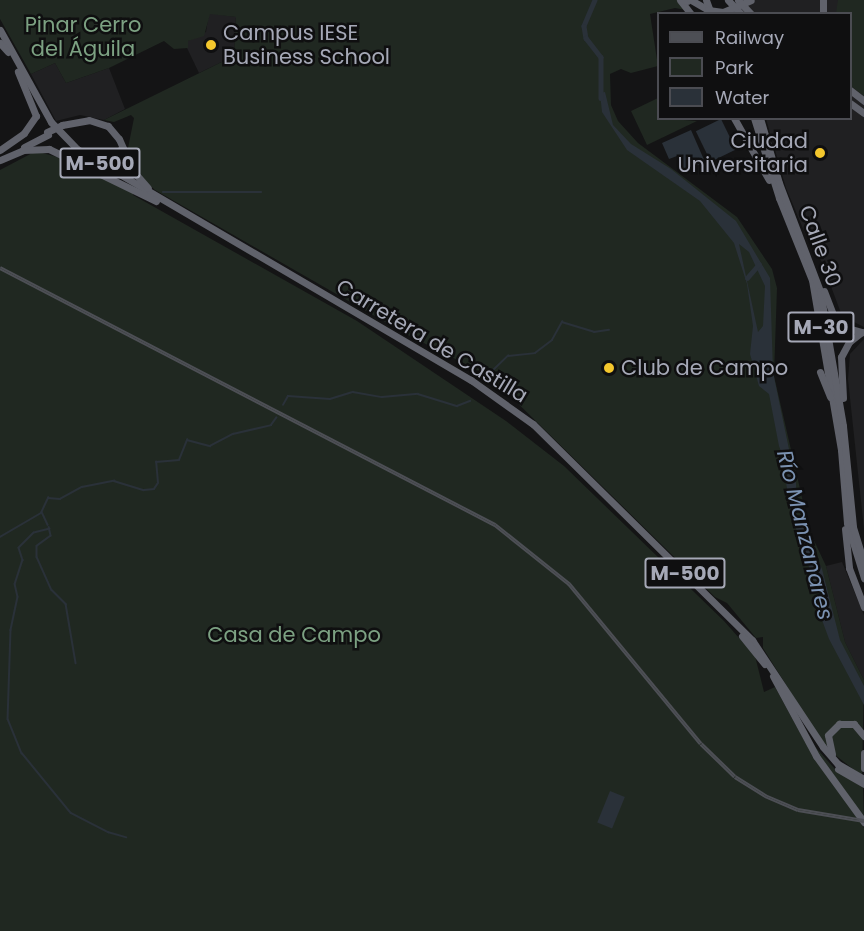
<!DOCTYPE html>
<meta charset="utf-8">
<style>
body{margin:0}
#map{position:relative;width:864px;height:931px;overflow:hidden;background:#141415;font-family:Poppins,sans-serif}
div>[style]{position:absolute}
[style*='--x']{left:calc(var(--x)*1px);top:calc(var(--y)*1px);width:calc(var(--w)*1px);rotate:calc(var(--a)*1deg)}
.built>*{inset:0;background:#202022}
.green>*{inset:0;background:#202821}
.water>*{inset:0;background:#2a3139;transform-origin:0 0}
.stream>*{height:1.5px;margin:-0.75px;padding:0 0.75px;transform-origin:0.75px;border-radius:0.75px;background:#2a3139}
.river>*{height:4.5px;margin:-2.25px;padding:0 2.25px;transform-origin:2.25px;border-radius:2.25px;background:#2a3139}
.highway>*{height:7px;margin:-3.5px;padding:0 3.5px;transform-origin:3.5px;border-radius:3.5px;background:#60626b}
.rail>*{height:4px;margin-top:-2px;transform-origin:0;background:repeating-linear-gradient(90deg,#0f0f10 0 4.5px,#4d4f55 0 9px);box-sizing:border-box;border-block:2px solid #4d4f55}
.highway-bridge>*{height:7px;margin:-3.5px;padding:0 3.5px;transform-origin:3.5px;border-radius:3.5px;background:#60626b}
.dots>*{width:16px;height:16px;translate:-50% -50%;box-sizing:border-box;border:3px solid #0f0f10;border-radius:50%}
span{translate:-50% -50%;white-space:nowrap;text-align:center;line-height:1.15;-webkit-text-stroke:5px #0f0f10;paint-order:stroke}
.shield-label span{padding:2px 4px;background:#0f0f10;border:2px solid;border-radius:4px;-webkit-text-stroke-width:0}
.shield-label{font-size:20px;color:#a5a8b6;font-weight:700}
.park-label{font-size:21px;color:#7ca182}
.poi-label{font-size:21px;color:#a5a8b6}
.left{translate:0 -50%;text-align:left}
.right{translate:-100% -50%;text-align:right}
.street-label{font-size:21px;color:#a5a8b6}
.water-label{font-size:22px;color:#7b92b2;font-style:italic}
.legend{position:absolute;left:657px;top:12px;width:195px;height:108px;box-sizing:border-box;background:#0f0f10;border:2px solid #4b4c52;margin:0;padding:8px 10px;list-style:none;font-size:18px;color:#a5a8b6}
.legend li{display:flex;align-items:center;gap:12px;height:30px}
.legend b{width:30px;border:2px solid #4b4c52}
</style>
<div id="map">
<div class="built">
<div style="clip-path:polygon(736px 0,864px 0,864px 327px,842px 316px,822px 262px,809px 243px,786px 188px,766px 119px,850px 118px,850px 14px,722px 14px)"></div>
<div style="clip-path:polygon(209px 13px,236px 17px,234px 56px,199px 73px,187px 48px,188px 41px,206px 32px)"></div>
<div style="clip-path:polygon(55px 63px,66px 83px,109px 68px,125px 109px,104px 120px,80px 115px,56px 121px,31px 74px)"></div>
<div style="clip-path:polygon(864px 339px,864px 529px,848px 379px,850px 354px)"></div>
<div style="clip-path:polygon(842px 562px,864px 615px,864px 680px,845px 642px,826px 566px)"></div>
</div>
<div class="green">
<div style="clip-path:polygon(0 0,679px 0,686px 10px,675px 8px,650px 14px,658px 66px,631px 73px,621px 69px,610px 74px,611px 105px,618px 121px,638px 143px,737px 217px,772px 269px,777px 288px,774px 376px,810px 532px,826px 566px,845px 642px,864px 680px,862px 776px,825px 747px,763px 648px,763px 637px,756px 638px,727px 603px,715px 597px,491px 377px,406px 334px,155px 190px,143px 179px,128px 148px,134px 118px,131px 115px,114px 122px,104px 120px,234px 56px,236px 17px,210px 14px,204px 36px,188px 41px,188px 48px,174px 49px,164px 41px,109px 68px,66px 83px,55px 63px,31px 74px,0 19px)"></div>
<div style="clip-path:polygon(838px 0,864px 0,864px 96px,851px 86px,850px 14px,836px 13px)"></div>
<div style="clip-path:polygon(658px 98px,658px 118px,697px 121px,647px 145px,631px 111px)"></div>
<div style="clip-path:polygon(36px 151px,71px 161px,133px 192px,133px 195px,357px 321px,506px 421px,564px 466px,724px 621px,755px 656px,764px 692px,775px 687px,805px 742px,809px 740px,836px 770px,863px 788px,864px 818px,858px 819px,864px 828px,864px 931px,0 931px,0 170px)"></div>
</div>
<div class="water">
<div style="clip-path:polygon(evenodd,605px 92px,613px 125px,631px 144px,671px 169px,736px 221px,770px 278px,773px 372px,796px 483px,797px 514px,822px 569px,840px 640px,864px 686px,864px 705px,829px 639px,822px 620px,822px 593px,814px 582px,791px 514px,783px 463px,787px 478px,788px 470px,779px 446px,769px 394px,759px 386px,750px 354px,753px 326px,747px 284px,734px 243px,700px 201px,627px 150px,602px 112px,600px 93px,605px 92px,739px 244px,749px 252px,765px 286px,763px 326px,758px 332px,739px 244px)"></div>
<div style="left:721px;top:119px;width:34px;height:28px;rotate:64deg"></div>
<div style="clip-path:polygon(691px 130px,705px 162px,684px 171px,677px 156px,669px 159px,662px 143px)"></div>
<div style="left:610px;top:791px;width:16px;height:34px;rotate:22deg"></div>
</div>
<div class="stream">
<div style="--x:163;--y:192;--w:98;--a:0"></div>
<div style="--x:488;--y:375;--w:28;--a:-44"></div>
<div style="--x:508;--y:356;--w:27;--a:-6"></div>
<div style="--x:535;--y:353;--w:21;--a:-37"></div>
<div style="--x:552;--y:340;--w:21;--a:-61"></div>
<div style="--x:562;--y:322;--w:34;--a:17"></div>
<div style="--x:594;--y:332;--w:15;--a:-8"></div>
<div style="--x:283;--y:405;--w:10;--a:-61"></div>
<div style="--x:288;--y:396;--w:42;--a:4.1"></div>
<div style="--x:330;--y:399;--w:24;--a:-17"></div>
<div style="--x:353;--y:392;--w:29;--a:10"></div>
<div style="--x:382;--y:397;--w:36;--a:-5"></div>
<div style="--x:418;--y:394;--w:41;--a:17.1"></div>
<div style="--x:457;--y:406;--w:14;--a:-21"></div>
<div style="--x:42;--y:512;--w:14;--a:65"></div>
<div style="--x:49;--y:527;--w:9;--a:77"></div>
<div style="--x:51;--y:536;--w:17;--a:144"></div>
<div style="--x:37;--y:546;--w:11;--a:90"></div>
<div style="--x:37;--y:557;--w:36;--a:66"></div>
<div style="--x:52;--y:590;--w:20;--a:45"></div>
<div style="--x:66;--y:604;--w:60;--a:80.4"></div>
<div style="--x:50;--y:529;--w:16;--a:166"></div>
<div style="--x:34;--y:533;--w:21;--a:135"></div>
<div style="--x:19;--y:548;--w:13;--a:72"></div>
<div style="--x:23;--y:560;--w:25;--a:108"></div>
<div style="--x:15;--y:584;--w:13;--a:77"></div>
<div style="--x:18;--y:597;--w:34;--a:102"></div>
<div style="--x:11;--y:630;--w:89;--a:91.9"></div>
<div style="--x:8;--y:719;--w:37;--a:68"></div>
<div style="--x:22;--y:753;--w:77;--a:50.8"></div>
<div style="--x:71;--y:813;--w:42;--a:27.2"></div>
<div style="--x:108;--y:832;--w:19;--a:16"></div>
<div style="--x:0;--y:537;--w:48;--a:-30.3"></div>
<div style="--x:41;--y:513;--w:17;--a:-65"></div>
<div style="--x:48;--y:498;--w:12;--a:5"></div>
<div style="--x:60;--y:499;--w:25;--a:-29"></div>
<div style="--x:82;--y:487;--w:33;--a:-11"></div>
<div style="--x:114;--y:481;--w:31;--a:17"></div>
<div style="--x:144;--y:490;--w:10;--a:-6"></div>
<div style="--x:154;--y:489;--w:7;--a:-56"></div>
<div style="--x:158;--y:483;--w:21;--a:-95"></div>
<div style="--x:156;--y:462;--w:23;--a:-5"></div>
<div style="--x:179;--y:460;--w:22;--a:-68"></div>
<div style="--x:187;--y:440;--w:24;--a:15"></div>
<div style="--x:210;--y:446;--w:26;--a:-28"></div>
<div style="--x:233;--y:434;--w:39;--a:-13"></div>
<div style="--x:271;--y:425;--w:9;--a:-54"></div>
</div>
<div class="river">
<div style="--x:595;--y:0;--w:28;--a:113"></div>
<div style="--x:584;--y:26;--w:12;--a:81"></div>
<div style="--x:586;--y:38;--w:24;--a:52"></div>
<div style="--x:601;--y:57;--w:41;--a:90"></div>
<div style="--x:747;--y:278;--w:18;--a:-49"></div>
</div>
<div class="highway">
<div style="--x:680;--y:0;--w:18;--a:52"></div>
<div style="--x:687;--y:0;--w:1;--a:90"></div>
<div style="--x:706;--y:0;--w:15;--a:70"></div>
<div style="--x:728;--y:0;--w:19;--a:47"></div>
<div style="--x:738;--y:0;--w:19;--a:47"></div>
<div style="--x:823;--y:0;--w:14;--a:90"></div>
<div style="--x:0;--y:30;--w:105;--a:61"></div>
<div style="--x:51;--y:122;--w:37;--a:46"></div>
<div style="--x:77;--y:149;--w:457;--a:30.4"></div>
<div style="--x:471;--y:380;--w:76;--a:35.4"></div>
<div style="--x:533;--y:424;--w:308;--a:44.6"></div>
<div style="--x:752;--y:640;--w:128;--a:56.4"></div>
<div style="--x:823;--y:747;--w:23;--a:49"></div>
<div style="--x:838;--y:764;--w:30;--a:30"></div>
<div style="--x:0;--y:43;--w:12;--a:48"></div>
<div style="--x:850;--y:90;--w:18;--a:38"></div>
<div style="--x:850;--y:103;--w:17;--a:36"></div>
<div style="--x:734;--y:118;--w:71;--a:60.6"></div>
<div style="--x:754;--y:118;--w:84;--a:72.6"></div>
<div style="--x:779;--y:198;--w:88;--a:68.1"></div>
<div style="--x:812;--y:280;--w:172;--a:80.3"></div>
<div style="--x:841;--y:450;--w:73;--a:85.3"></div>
<div style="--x:847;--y:523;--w:58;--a:72.8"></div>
<div style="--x:760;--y:118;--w:68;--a:73.7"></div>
<div style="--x:779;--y:183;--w:116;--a:69.2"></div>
<div style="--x:820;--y:291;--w:137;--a:80.3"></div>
<div style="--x:843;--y:426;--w:101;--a:84.3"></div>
<div style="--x:853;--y:527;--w:39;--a:73"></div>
<div style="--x:62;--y:125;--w:27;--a:-10"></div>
<div style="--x:89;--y:120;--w:20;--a:18"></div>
<div style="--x:108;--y:126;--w:17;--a:50"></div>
<div style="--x:119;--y:139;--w:36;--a:66"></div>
<div style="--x:134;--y:172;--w:21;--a:49"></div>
<div style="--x:24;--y:147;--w:27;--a:-27"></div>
<div style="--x:0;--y:150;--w:29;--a:-35"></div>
<div style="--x:24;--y:133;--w:21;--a:-55"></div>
<div style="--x:36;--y:116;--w:48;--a:-112.2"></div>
<div style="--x:0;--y:160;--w:25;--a:-23"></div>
<div style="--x:23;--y:150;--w:26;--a:-2"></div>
<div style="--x:49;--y:149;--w:119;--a:25.9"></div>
<div style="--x:109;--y:166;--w:11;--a:-5"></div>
<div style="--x:120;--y:165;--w:16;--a:-86"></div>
<div style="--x:824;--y:291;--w:36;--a:69"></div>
<div style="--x:837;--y:325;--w:26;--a:16"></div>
<div style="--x:820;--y:372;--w:27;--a:68"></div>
<div style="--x:843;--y:398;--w:41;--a:-92.8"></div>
<div style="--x:841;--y:357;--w:17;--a:-62"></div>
<div style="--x:849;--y:342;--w:16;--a:-38"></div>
<div style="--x:845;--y:529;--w:39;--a:84"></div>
<div style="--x:849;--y:568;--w:42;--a:69"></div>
<div style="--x:742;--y:636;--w:36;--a:51"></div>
<div style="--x:773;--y:676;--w:91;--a:61.7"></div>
<div style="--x:816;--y:756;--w:82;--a:54"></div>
<div style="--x:864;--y:753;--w:15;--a:90"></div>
<div style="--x:832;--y:754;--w:19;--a:-102"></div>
<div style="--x:828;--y:735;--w:16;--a:-45"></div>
<div style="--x:839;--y:724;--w:15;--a:0"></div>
<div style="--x:854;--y:724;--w:16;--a:50"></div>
<div style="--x:838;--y:769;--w:30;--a:30"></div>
</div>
<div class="rail">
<div style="--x:0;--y:268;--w:558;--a:27.44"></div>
<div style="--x:495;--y:525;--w:95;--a:38.6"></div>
<div style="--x:569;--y:584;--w:207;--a:50.5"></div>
<div style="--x:701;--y:744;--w:47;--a:44.1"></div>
<div style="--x:735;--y:777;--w:36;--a:32"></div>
<div style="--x:765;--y:796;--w:36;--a:23"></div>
<div style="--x:798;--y:810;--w:67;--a:9.5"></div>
</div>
<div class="highway-bridge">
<div style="--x:691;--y:0;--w:20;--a:30"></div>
<div style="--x:708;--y:10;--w:15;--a:8"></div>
<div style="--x:723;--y:12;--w:30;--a:-23"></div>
<div style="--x:47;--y:132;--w:17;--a:-25"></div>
</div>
<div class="dots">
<div style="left:211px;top:45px;background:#f4c72d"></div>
<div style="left:820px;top:153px;background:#f4c72d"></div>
<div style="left:609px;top:368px;background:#f4c72d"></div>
</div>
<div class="shield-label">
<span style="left:100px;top:163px">M-500</span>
<span style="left:821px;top:327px">M-30</span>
<span style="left:685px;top:573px">M-500</span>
</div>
<div class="park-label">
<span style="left:83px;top:37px">Pinar Cerro<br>del Águila</span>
<span style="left:294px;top:635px">Casa de Campo</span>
</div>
<div class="poi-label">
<span class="left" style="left:223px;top:45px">Campus IESE<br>Business School</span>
<span class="right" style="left:808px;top:153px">Ciudad<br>Universitaria</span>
<span class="left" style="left:621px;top:368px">Club de Campo</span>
</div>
<div class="street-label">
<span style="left:820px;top:246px;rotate:70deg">Calle 30</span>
<span style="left:432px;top:341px;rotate:31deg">Carretera de Castilla</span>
</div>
<div class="water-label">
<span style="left:805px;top:535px;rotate:76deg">Río Manzanares</span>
</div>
<ul class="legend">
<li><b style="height:8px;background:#4d4f55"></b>Railway</li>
<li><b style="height:16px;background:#202821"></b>Park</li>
<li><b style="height:16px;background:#2a3139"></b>Water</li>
</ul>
</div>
